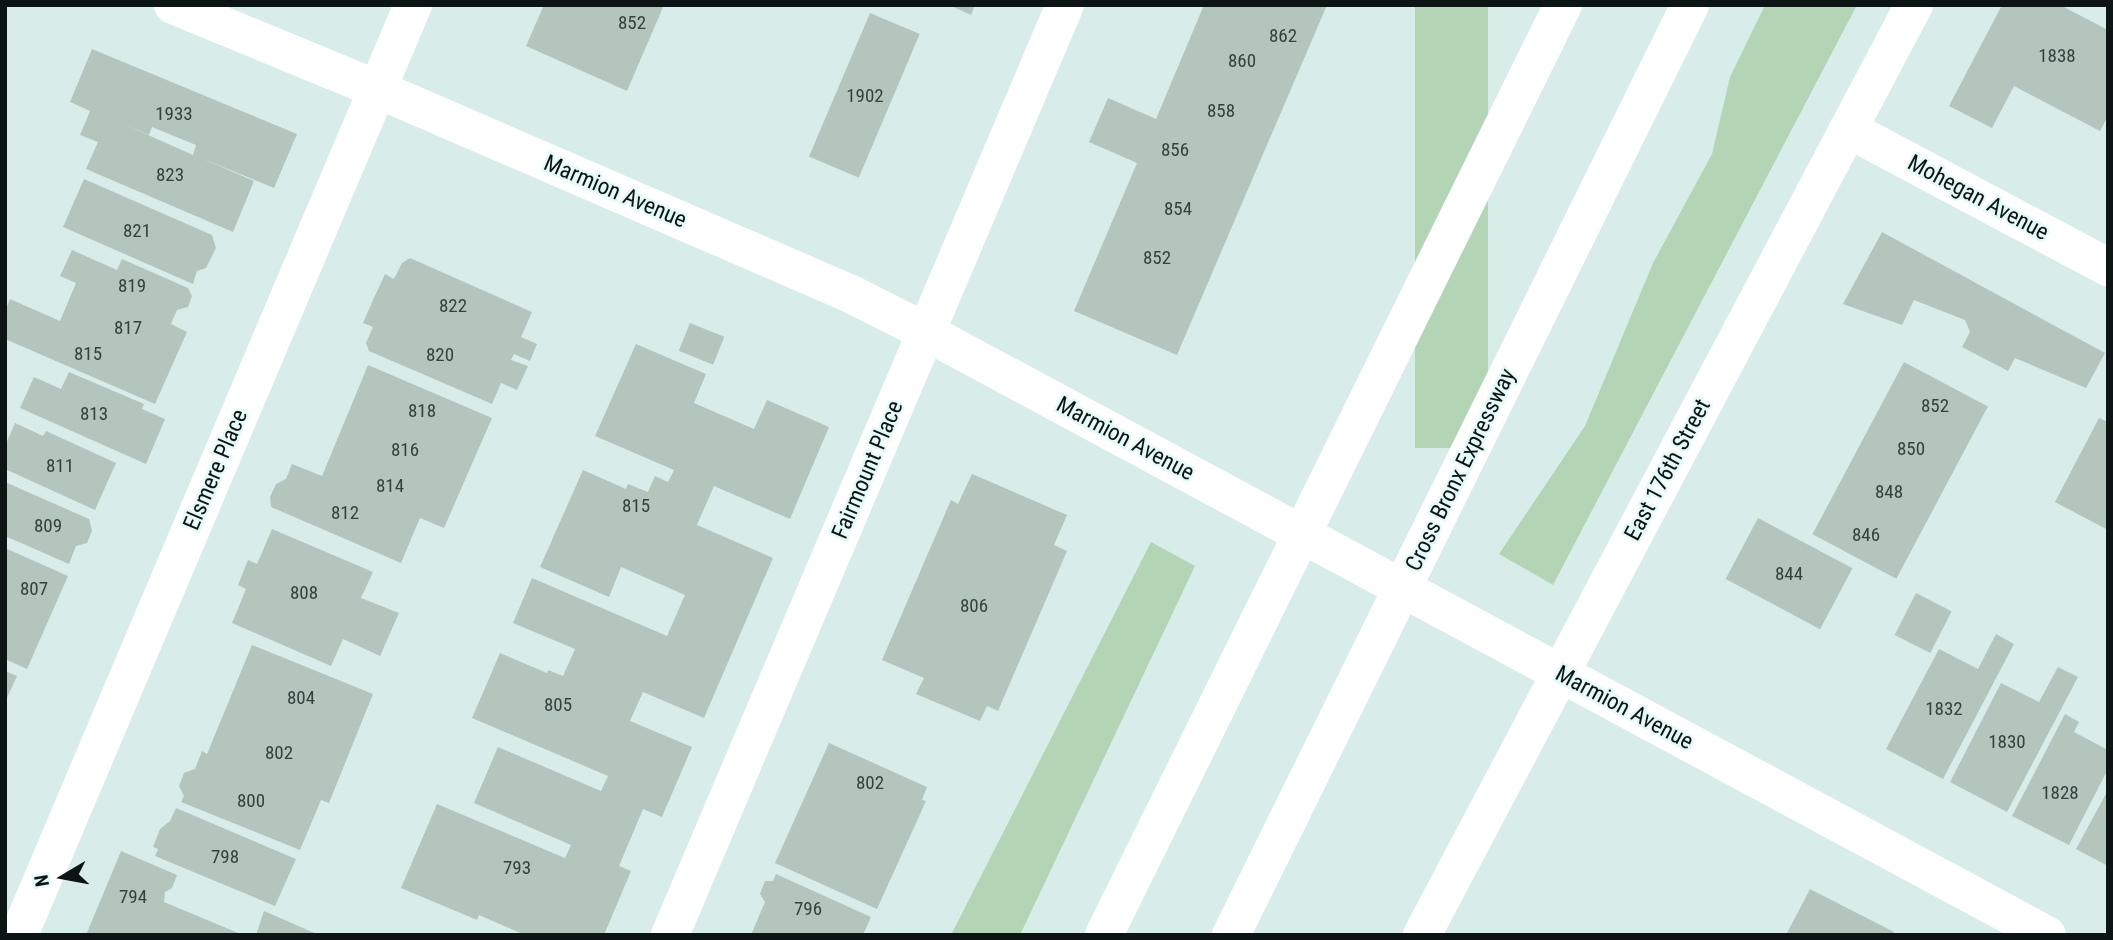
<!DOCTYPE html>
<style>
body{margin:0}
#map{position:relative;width:2113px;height:940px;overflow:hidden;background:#d8edea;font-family:"Roboto Condensed",sans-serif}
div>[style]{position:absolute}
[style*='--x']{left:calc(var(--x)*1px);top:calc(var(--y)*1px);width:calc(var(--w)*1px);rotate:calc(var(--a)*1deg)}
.green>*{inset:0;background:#b4d5b5;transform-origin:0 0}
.building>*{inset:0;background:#b3c5bd;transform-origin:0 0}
.minor>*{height:38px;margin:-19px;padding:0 19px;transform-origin:19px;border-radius:19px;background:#fff}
.motorway>*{height:38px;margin:-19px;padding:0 19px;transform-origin:19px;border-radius:19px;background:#fff}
span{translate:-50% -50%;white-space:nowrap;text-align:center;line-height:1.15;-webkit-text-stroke:5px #e5faf8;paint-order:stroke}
.number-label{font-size:19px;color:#36413e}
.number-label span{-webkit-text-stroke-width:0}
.street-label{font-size:23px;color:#0d1514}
.frame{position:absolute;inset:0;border:7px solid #0d1514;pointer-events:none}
.north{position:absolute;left:28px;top:842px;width:70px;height:70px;-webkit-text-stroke:5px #e5faf8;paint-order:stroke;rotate:260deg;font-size:19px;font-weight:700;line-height:28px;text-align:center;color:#0d1514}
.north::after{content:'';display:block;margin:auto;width:24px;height:32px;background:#0d1514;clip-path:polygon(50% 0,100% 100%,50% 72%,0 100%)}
</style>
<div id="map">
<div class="green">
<div style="left:1415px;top:5px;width:73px;height:443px"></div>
<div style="clip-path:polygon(1765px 5px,1857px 5px,1553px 585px,1499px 554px,1585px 426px,1653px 263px,1712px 154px,1730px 77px)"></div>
<div style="clip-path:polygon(1151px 542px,1195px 566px,1020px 935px,951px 935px)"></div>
</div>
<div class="building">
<div style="clip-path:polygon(544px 5px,664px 5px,627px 91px,526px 46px)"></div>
<div style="clip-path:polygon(949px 5px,975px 5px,971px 15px)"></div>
<div style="clip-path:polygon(1204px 5px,1327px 5px,1177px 355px,1074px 311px,1137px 163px,1089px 142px,1108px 98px,1156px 119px)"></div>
<div style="clip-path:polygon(2002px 5px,2060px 5px,2108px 30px,2108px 116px,2100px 131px,2014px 86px,1992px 128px,1949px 106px)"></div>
<div style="left:870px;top:13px;width:54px;height:156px;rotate:23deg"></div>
<div style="clip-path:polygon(evenodd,92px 49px,297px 134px,274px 188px,201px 158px,254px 181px,233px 232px,86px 169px,98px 142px,80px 135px,90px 111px,70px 102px,92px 49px,119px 122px,149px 135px,152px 127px,196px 145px,193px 155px,119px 122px)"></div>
<div style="clip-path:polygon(84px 179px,212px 235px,216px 248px,206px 268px,197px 271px,193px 284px,63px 227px)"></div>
<div style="clip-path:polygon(1882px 232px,2105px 353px,2086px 388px,2015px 358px,2008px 371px,1962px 347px,1970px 332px,1965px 320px,1914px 300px,1902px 325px,1843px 304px)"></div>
<div style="clip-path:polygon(72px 250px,117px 270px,122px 259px,188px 288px,192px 296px,188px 307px,177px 310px,171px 324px,187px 332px,155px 404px,5px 339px,5px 311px,10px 299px,60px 321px,76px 283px,60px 276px)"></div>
<div style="clip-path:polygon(410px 258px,532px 312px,521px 337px,537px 344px,530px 361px,514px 354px,511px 360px,528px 366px,517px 390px,501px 383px,492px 404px,369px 351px,366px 343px,373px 327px,363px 323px,373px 300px,385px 274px,394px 279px,402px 263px)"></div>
<div style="left:690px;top:323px;width:37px;height:30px;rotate:22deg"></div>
<div style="clip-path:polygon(636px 344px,706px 374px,694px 403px,754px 429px,767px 400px,829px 427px,790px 519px,714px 486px,697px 525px,773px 558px,704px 718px,643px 692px,630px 721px,692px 747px,662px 817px,643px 809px,619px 866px,631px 871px,604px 935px,525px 935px,479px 915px,477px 920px,401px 888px,437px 804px,565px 858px,571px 845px,474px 803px,498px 747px,601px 791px,608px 776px,472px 718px,500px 653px,547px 673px,548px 670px,563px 676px,575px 649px,513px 623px,532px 578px,667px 636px,685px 595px,621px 567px,609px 597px,540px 567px,583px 470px,626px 489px,628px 484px,648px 492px,655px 476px,668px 482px,674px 470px,595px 436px)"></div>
<div style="left:1904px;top:362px;width:95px;height:195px;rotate:28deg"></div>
<div style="clip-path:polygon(368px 365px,492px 418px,444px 528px,420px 518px,401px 563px,271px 507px,270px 497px,276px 484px,286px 479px,292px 464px,322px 476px)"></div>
<div style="clip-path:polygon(69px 372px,144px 404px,142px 409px,165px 419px,146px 464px,20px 408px,34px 377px,61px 389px)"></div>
<div style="clip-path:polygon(2099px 418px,2108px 422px,2108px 530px,2055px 502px)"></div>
<div style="clip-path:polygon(15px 423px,43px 436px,46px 431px,116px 463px,95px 510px,5px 469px,5px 446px)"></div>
<div style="clip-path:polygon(972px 474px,1067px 515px,1054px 545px,1067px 551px,998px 711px,987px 706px,980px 721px,916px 694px,924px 678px,882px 660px,951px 500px,958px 504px)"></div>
<div style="clip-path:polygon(5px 482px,89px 519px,92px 531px,87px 543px,76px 546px,69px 564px,5px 536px)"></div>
<div style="left:1758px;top:518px;width:107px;height:69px;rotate:28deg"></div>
<div style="clip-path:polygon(272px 529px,373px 572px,361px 598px,399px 613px,380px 656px,343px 639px,331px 666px,232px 623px,246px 589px,238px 585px,248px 560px,257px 564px)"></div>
<div style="clip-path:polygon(5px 548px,68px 576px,27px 669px,5px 659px)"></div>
<div style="left:1916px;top:593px;width:40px;height:47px;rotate:27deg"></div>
<div style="clip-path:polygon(1996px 634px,2014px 644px,1943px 779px,1886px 749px,1939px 649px,1978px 669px)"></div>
<div style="clip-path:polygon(252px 645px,373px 694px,329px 803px,321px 800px,300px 850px,181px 802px,184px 796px,179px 786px,184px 773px,195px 769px,202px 751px,207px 754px)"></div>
<div style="clip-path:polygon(2058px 667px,2078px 677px,2007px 812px,1950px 782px,2001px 683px,2039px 702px)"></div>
<div style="clip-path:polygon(5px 671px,17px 676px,5px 702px)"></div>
<div style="clip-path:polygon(2065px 714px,2079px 722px,2074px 732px,2108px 750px,2108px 769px,2069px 845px,2012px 816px)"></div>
<div style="clip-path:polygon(829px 743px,927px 787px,922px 800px,926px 801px,877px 909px,775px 863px)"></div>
<div style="clip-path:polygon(2108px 790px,2108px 866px,2076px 849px)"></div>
<div style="clip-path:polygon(176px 808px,296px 859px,275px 906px,155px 856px,158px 849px,153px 847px,160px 829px,170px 821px)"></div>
<div style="clip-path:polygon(121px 851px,177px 875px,172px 888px,165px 892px,164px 902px,243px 935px,86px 935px)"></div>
<div style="clip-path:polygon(776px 874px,871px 917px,863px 935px,751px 935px,765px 902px,760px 894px,765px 881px,773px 881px)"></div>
<div style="clip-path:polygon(1810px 889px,1894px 932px,1892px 935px,1786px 935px)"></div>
<div style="clip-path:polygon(264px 911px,319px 935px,256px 935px)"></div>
</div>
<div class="minor">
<div style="--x:173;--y:5;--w:221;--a:22.4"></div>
<div style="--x:377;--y:89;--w:516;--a:23.39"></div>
<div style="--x:851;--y:294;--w:84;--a:26.9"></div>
<div style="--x:926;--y:332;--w:1273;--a:28.28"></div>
<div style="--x:1848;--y:129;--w:294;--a:28"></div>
<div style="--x:19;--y:935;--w:1010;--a:-67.04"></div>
<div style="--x:670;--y:935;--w:1010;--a:-66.99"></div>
<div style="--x:1422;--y:935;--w:1052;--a:-62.12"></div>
</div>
<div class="motorway">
<div style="--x:1104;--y:935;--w:1037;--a:-63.73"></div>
<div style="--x:1231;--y:935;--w:1037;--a:-63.73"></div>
</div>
<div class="number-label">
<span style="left:632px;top:23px">852</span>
<span style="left:1283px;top:36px">862</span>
<span style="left:2057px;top:56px">1838</span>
<span style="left:1242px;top:61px">860</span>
<span style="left:865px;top:96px">1902</span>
<span style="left:1221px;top:111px">858</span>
<span style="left:174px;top:114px">1933</span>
<span style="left:1175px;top:150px">856</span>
<span style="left:170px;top:175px">823</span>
<span style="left:1178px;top:209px">854</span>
<span style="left:137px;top:231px">821</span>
<span style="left:1157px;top:258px">852</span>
<span style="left:132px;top:286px">819</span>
<span style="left:453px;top:306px">822</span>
<span style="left:128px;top:328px">817</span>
<span style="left:88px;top:354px">815</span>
<span style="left:440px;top:355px">820</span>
<span style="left:1935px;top:406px">852</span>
<span style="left:422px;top:411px">818</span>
<span style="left:94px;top:414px">813</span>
<span style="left:1911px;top:449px">850</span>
<span style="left:405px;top:450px">816</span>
<span style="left:60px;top:466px">811</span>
<span style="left:390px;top:486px">814</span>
<span style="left:1889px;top:492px">848</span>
<span style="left:636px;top:506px">815</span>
<span style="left:345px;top:513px">812</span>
<span style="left:48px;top:526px">809</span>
<span style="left:1866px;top:535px">846</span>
<span style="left:1789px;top:574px">844</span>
<span style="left:34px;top:589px">807</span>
<span style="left:304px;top:593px">808</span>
<span style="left:974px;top:606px">806</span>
<span style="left:301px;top:698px">804</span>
<span style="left:558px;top:705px">805</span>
<span style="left:1944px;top:709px">1832</span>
<span style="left:2007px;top:742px">1830</span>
<span style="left:279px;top:753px">802</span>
<span style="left:870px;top:783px">802</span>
<span style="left:2060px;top:793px">1828</span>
<span style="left:251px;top:801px">800</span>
<span style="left:225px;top:857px">798</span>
<span style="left:517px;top:868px">793</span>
<span style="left:133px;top:897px">794</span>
<span style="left:808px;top:909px">796</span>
</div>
<div class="street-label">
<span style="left:615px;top:192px;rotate:23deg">Marmion Avenue</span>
<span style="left:1978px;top:198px;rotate:28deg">Mohegan Avenue</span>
<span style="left:1125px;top:439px;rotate:28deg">Marmion Avenue</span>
<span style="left:216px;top:470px;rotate:-67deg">Elsmere Place</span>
<span style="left:868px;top:470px;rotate:-67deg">Fairmount Place</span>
<span style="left:1461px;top:470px;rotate:-64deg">Cross Bronx Expressway</span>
<span style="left:1668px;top:470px;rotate:-62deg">East 176th Street</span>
<span style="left:1624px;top:708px;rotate:28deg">Marmion Avenue</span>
</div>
<div class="frame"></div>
<div class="north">N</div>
</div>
